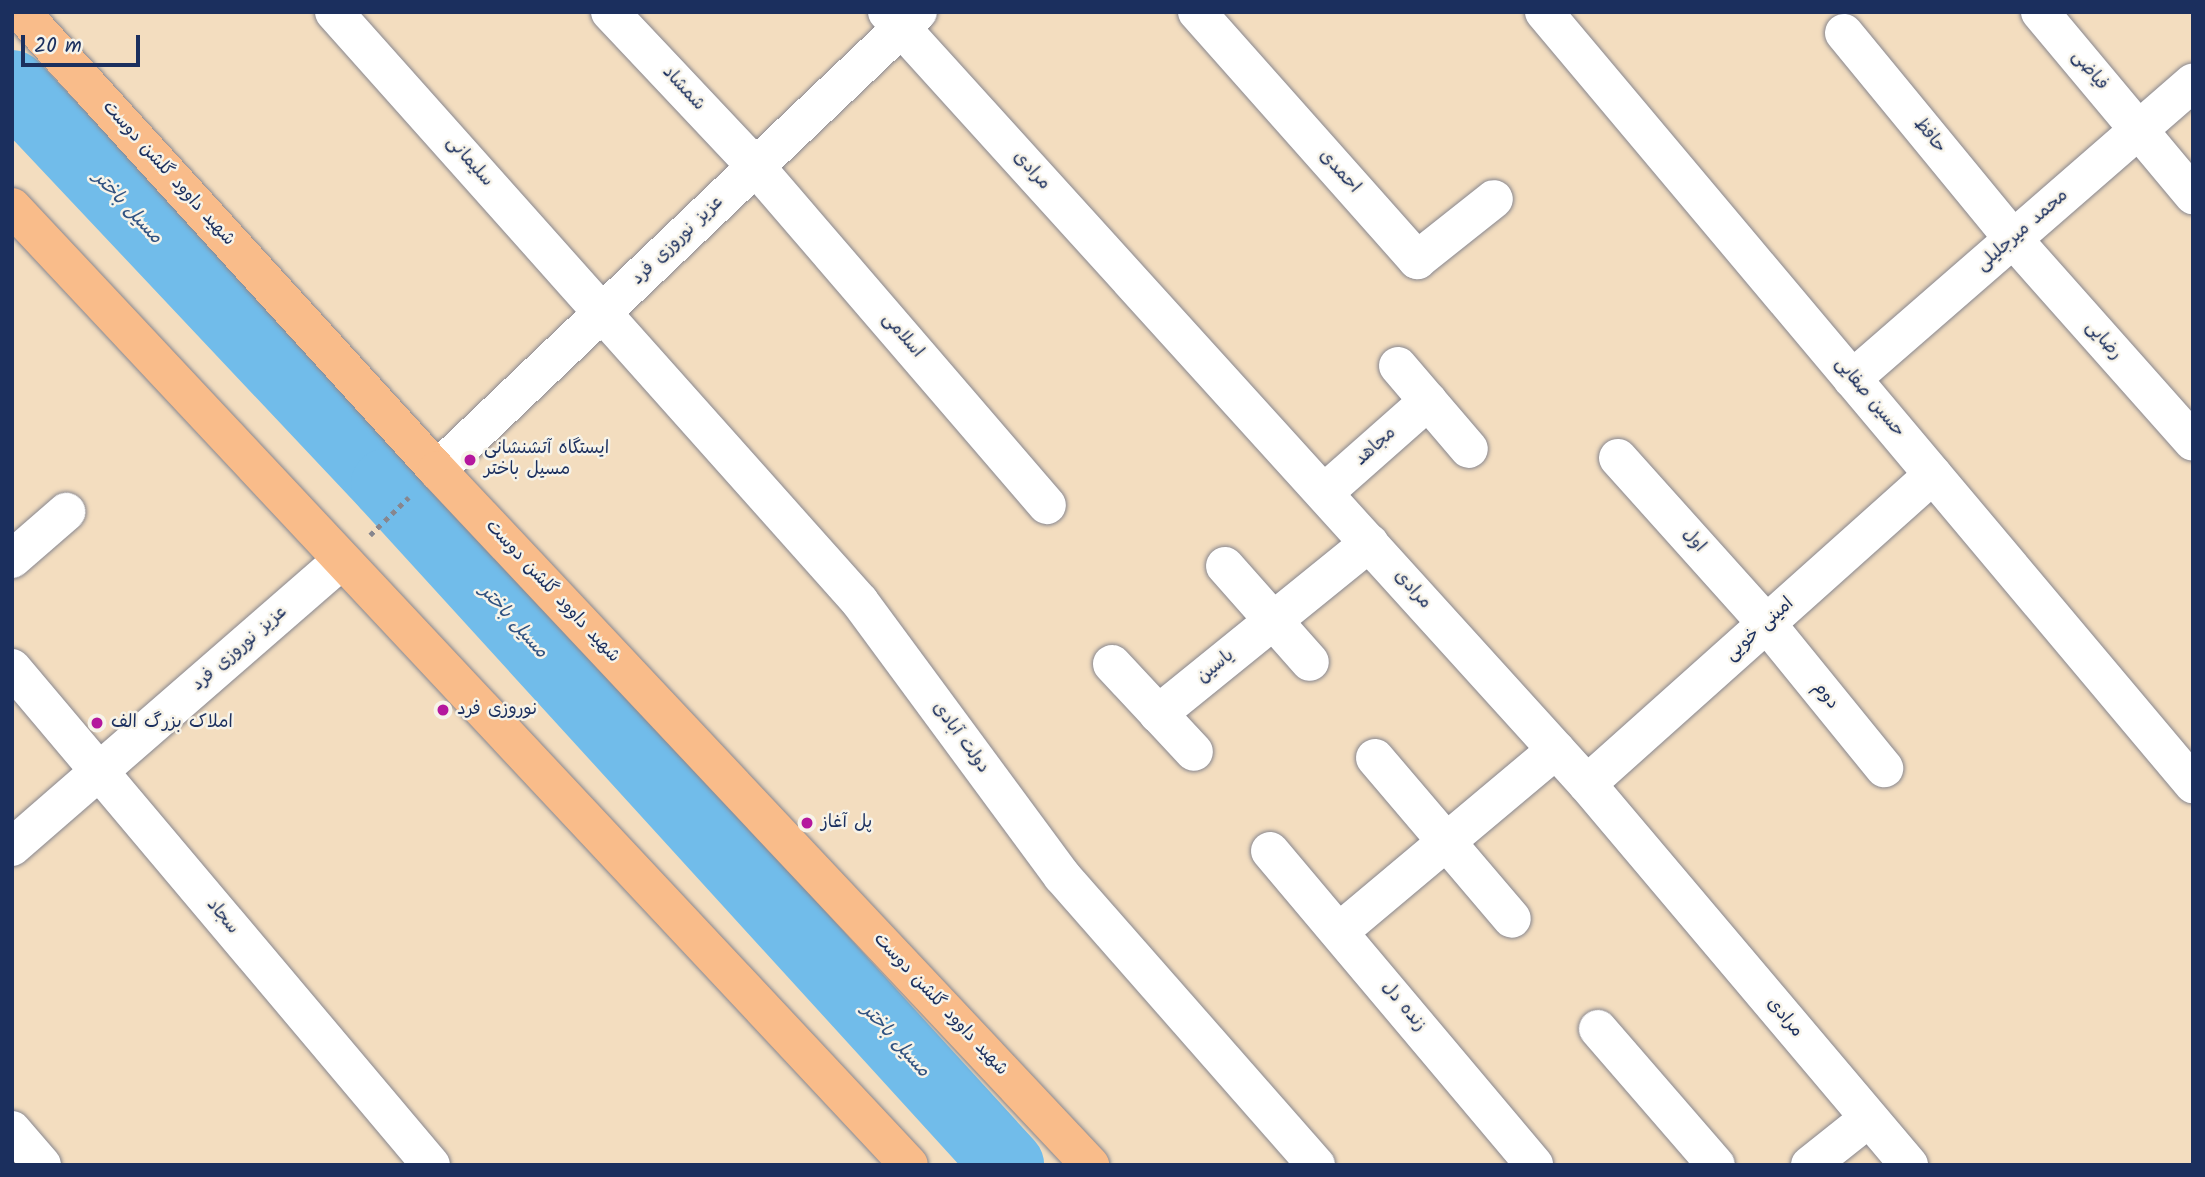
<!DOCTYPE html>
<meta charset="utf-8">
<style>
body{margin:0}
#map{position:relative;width:2205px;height:1177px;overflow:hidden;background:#f3ddbf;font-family:Kalam,"Playpen Sans Arabic",sans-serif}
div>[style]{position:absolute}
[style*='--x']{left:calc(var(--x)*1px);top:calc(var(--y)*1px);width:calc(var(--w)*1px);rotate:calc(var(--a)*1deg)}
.river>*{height:72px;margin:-36px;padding:0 36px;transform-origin:36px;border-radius:36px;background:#71bcea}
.path>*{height:4.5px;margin-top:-2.25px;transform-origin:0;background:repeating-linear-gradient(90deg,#87868e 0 5px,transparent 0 10px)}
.roads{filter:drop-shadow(0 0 2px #87868e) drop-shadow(0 0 2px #87868e)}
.minor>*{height:38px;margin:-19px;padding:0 19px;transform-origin:19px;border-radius:19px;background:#fff}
.major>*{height:38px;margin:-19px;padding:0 19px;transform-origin:19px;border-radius:19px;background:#f9bc8a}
.dots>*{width:19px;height:19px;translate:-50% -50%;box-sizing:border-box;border:4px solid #f7f3e8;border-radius:50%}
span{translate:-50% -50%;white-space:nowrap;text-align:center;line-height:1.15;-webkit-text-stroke:5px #f7f3e8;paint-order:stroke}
.street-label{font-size:18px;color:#1b2f5e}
.poi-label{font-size:18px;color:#1b2f5e}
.left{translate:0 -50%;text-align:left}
.water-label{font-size:19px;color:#305281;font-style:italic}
.frame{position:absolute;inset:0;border:14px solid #1b2f5e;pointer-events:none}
.scale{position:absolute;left:21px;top:35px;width:119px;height:32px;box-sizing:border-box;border:4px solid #1b2f5e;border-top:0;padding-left:9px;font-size:21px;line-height:24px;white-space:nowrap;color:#1b2f5e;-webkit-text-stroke:5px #f7f3e8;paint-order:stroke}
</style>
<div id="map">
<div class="river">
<div style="--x:12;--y:86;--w:547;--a:46.7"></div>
<div style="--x:387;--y:484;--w:922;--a:47.64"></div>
</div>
<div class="path">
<div style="--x:370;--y:535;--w:54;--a:-44.3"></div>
</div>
<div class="roads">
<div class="minor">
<div style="--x:334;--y:12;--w:790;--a:48.28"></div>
<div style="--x:860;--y:602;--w:340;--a:53.6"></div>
<div style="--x:1062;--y:876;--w:385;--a:48.7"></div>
<div style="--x:610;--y:12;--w:213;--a:46.7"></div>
<div style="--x:756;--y:167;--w:446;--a:49.3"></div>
<div style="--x:887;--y:12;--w:1042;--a:47.8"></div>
<div style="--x:1587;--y:784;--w:499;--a:49.8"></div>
<div style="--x:1197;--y:12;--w:332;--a:48.4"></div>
<div style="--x:1417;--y:260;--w:98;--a:-38.4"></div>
<div style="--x:1544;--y:12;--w:1009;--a:49.95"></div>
<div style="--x:2040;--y:12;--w:239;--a:50.1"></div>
<div style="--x:1844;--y:33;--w:266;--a:50.6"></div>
<div style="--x:2013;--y:239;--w:271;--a:48.4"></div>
<div style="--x:1398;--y:366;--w:109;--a:49.5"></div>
<div style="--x:1852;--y:379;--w:452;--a:-41"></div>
<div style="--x:1618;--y:458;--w:223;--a:48.1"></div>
<div style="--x:1767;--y:624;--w:186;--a:50.9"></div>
<div style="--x:437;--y:470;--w:664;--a:-43.6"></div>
<div style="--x:1324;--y:493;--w:139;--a:-41.5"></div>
<div style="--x:12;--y:559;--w:72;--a:-41"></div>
<div style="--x:1225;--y:566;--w:128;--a:48.5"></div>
<div style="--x:1112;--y:664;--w:120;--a:47"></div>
<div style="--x:12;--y:668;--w:650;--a:49.87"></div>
<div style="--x:1158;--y:714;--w:272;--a:-39"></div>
<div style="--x:1375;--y:758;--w:211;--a:49.6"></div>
<div style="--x:1587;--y:784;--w:464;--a:-41.8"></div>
<div style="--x:12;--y:847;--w:436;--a:-41"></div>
<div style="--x:1270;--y:851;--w:410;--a:49.9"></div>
<div style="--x:1340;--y:931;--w:282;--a:-40"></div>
<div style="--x:1598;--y:1029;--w:180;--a:49.1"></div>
<div style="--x:12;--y:1130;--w:46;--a:49.4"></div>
<div style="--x:1810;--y:1165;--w:75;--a:-38.5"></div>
</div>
<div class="major">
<div style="--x:21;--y:12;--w:619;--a:47.75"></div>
<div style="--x:437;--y:470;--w:954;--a:46.78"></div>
<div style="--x:12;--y:207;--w:1312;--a:46.88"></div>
</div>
</div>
<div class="dots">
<div style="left:470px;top:460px;background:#b5179e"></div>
<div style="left:443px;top:710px;background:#b5179e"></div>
<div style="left:97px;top:723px;background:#b5179e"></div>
<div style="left:807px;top:823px;background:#b5179e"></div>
</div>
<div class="street-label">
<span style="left:2089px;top:71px;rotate:50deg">فیاضی</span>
<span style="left:683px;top:89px;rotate:47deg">شمشاد</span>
<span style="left:1929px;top:136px;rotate:51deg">حافظ</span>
<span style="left:469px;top:162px;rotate:48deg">سلیمانی</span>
<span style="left:1031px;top:171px;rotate:48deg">مرادی</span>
<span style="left:1339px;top:172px;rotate:48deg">احمدی</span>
<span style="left:168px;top:174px;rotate:48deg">شهید داوود گلشن دوست</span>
<span style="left:2023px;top:231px;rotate:-41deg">محمد میرجلیلی</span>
<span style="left:678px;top:241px;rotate:-44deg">عزیز نوروزی فرد</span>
<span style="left:902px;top:336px;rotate:49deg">اسلامی</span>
<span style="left:2103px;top:341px;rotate:48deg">رضایی</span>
<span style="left:1869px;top:398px;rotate:50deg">حسین صفایی</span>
<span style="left:1376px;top:447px;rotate:-42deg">مجاهد</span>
<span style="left:1693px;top:541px;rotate:48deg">اول</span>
<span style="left:1412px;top:590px;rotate:48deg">مرادی</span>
<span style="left:552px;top:592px;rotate:47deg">شهید داوود گلشن دوست</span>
<span style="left:1760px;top:630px;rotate:-42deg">امینی خویی</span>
<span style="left:240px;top:649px;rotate:-41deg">عزیز نوروزی فرد</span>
<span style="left:1216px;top:667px;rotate:-39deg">یاسین</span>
<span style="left:1825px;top:696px;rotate:51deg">دوم</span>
<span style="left:960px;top:738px;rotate:54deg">دولت آبادی</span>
<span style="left:222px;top:917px;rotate:50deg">سجاد</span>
<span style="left:940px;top:1005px;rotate:47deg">شهید داوود گلشن دوست</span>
<span style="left:1403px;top:1007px;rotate:50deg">زنده دل</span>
<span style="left:1784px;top:1018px;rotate:50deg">مرادی</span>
</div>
<div class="poi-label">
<span class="left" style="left:484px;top:460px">ایستگاه آتشنشانی<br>مسیل باختر</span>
<span class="left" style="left:457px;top:710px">نوروزی فرد</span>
<span class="left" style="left:111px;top:723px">املاک بزرگ الف</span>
<span class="left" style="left:821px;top:823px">پل آغاز</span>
</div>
<div class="water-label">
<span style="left:127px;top:208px;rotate:47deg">مسیل باختر</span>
<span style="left:513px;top:622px;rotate:48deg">مسیل باختر</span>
<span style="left:895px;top:1041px;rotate:48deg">مسیل باختر</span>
</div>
<div class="frame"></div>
<div class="scale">20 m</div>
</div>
